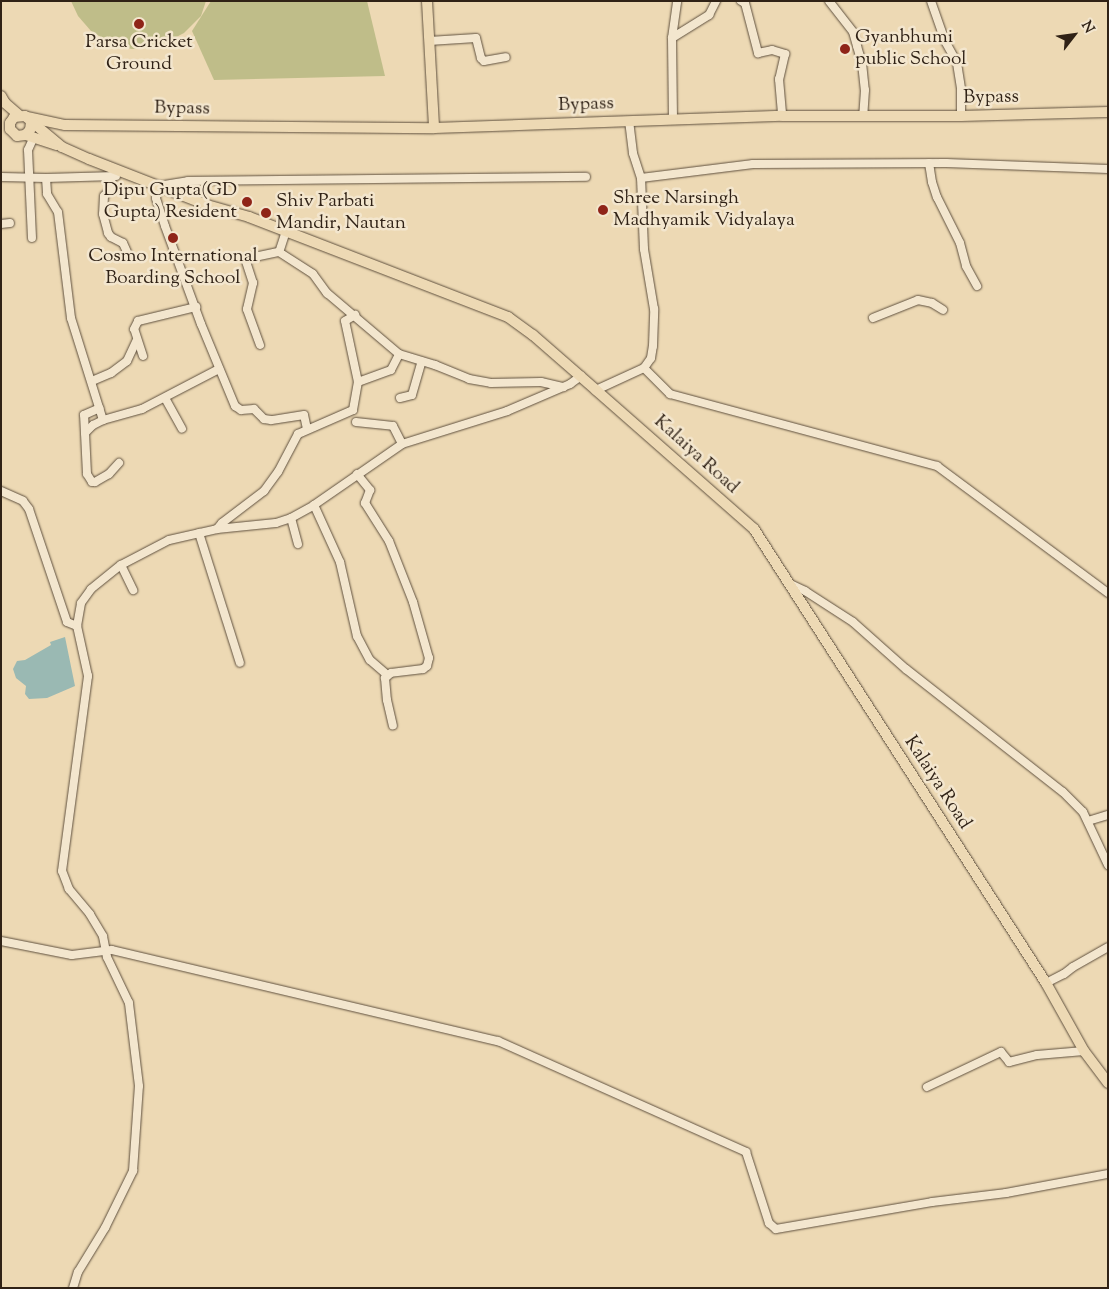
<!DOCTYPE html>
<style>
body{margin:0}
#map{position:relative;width:1109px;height:1289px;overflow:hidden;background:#edd9b4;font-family:"Sorts Mill Goudy",serif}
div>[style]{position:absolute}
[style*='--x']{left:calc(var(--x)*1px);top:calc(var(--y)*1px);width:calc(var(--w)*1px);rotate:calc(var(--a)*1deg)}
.green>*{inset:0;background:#bfbd89}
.water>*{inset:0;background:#9ab9b3}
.roads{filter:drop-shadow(0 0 1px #5f503e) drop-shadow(0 0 1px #5f503e)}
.minor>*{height:8px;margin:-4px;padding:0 4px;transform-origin:4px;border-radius:4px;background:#f3e6ce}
.major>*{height:10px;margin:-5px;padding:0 5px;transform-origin:5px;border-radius:5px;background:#edd9b4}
.dots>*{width:14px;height:14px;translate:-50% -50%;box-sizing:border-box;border:2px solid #f3e6ce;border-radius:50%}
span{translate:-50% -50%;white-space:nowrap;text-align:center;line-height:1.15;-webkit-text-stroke:5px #f3e6ce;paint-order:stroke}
.poi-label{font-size:19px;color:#302216}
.left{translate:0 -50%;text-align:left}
.right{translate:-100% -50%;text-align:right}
.street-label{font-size:19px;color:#302216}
.frame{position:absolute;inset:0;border:2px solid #302216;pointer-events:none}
.north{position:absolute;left:1049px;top:10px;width:50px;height:50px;-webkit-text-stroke:4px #f3e6ce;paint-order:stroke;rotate:60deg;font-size:14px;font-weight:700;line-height:20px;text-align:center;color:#302216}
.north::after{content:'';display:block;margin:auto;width:18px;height:22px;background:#302216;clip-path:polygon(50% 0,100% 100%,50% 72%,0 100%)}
</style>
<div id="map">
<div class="green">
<div style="clip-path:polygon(71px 1px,206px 1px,201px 16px,184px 33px,159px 46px,132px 49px,112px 44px,91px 31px,78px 16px)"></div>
<div style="clip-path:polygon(211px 1px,367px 1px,385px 76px,214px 80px,192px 31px)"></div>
</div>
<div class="water">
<div style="clip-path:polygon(65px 637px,75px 686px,47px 698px,29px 699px,25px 694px,26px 686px,16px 678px,13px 669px,17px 661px,25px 660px,51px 645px,50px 642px)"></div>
</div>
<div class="roads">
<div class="minor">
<div style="--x:741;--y:1;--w:4;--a:27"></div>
<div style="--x:745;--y:3;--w:52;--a:75.4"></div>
<div style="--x:758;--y:53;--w:14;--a:-12"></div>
<div style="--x:772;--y:50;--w:14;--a:17"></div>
<div style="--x:785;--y:54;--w:26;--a:103"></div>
<div style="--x:779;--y:79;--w:37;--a:85"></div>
<div style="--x:829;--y:1;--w:39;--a:52"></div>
<div style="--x:853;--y:32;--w:15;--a:74"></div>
<div style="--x:857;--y:46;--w:18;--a:74"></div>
<div style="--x:862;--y:63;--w:27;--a:84"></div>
<div style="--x:865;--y:90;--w:26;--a:94"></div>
<div style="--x:931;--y:1;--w:42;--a:70.7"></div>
<div style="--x:945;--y:41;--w:25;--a:61"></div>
<div style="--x:957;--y:63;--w:26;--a:81"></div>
<div style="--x:961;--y:89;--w:27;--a:90"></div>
<div style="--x:672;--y:38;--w:44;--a:-31.9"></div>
<div style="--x:709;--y:15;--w:16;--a:-63"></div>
<div style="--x:429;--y:41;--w:47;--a:-3.7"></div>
<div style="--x:476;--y:38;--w:21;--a:76"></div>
<div style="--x:481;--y:58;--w:4;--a:45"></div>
<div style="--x:484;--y:61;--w:22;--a:-10"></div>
<div style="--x:673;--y:120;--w:82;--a:-90.7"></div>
<div style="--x:672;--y:38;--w:37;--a:-82"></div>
<div style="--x:929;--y:163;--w:19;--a:81"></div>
<div style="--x:932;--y:182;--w:16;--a:72"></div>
<div style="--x:937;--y:197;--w:51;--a:63.4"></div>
<div style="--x:960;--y:243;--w:24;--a:75"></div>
<div style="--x:966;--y:266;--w:23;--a:61"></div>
<div style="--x:112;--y:176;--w:14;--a:98"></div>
<div style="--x:110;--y:190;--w:8;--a:135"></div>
<div style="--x:104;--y:196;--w:18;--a:93"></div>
<div style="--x:103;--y:214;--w:20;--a:75"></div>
<div style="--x:108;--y:233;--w:5;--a:53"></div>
<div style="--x:111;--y:237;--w:13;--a:27"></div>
<div style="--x:123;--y:243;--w:12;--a:66"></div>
<div style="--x:1;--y:177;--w:45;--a:1.3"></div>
<div style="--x:46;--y:178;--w:16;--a:86"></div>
<div style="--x:47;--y:194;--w:21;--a:59"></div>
<div style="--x:58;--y:212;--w:107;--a:83"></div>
<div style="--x:71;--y:318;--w:107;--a:72.6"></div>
<div style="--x:103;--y:420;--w:11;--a:153"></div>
<div style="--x:93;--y:425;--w:11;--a:135"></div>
<div style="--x:85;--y:433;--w:41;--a:87.2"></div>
<div style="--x:87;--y:474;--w:9;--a:58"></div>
<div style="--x:92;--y:482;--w:3;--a:0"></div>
<div style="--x:95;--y:482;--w:16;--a:-30"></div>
<div style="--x:109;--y:474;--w:15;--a:-48"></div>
<div style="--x:46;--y:178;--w:70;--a:-1.6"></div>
<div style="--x:641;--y:178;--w:113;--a:-7.1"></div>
<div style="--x:753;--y:164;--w:193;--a:-0.3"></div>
<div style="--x:946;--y:163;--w:162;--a:2.1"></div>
<div style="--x:1;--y:224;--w:9;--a:-6"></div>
<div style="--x:286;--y:231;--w:22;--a:108"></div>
<div style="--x:279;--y:252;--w:40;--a:32.9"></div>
<div style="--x:313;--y:274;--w:24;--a:54"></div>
<div style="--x:327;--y:293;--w:94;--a:40.3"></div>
<div style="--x:399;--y:354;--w:38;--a:17"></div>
<div style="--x:435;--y:365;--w:37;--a:22"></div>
<div style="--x:469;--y:379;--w:22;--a:10"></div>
<div style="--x:491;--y:383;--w:50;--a:-1.1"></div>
<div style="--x:541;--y:382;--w:23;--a:13"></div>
<div style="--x:32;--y:238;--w:88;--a:-92.6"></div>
<div style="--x:28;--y:150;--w:12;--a:-66"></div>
<div style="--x:873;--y:318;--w:48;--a:-21.8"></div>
<div style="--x:918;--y:300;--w:14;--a:12"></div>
<div style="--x:932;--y:303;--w:13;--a:32"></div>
<div style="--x:260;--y:345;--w:38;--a:-110"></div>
<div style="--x:247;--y:309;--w:27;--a:-77"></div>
<div style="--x:253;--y:283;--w:25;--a:-108"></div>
<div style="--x:245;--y:259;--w:35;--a:-12"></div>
<div style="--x:143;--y:356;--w:28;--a:-108"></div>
<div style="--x:134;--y:329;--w:9;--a:-63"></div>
<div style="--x:138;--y:321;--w:60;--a:-13.6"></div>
<div style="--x:644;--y:368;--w:37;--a:45"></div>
<div style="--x:670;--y:394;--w:277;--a:15.1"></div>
<div style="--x:937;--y:466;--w:213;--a:36.6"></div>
<div style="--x:92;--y:381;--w:21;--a:-23"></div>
<div style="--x:111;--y:373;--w:20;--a:-37"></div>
<div style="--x:127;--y:361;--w:23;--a:-65"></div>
<div style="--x:358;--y:382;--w:35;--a:-20"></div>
<div style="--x:391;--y:370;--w:18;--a:-63"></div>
<div style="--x:596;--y:390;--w:53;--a:-24.6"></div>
<div style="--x:644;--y:368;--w:12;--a:-55"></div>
<div style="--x:651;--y:358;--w:12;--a:-81"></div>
<div style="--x:653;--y:346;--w:37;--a:-88"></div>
<div style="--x:654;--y:309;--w:61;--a:-99.5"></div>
<div style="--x:644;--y:249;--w:71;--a:-92.4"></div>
<div style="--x:641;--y:178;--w:26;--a:-108"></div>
<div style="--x:633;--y:153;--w:32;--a:-97"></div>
<div style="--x:165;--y:398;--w:35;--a:61"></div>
<div style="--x:400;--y:398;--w:12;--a:-14"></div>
<div style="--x:412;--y:395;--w:35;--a:-74"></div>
<div style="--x:103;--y:420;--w:41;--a:-15.8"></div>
<div style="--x:142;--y:409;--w:87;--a:-27.5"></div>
<div style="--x:356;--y:422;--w:37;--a:6"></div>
<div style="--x:393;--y:426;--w:20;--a:63"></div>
<div style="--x:307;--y:429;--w:14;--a:-102"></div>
<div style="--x:304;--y:415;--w:33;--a:171"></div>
<div style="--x:271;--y:420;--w:7;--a:-172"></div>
<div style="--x:264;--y:419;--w:14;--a:-135"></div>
<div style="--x:254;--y:409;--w:13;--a:176"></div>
<div style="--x:241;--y:410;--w:7;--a:-146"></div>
<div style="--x:235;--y:406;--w:89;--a:-112.5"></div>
<div style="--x:201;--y:324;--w:104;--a:-110.2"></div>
<div style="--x:165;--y:226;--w:29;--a:-108"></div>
<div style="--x:156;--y:198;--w:12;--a:-81"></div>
<div style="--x:158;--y:186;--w:30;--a:-9"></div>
<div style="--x:188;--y:181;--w:398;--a:-0.6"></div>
<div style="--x:85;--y:433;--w:18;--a:-93"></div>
<div style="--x:84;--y:415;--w:17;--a:-24"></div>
<div style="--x:357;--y:474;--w:21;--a:51"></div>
<div style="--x:370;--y:490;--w:14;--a:111"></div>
<div style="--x:365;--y:503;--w:45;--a:57.7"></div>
<div style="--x:389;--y:541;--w:66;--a:68.5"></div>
<div style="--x:413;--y:602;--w:58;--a:74.1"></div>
<div style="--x:429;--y:658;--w:8;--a:104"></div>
<div style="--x:427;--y:666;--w:5;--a:143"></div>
<div style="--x:423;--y:669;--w:32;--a:173"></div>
<div style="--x:391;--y:673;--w:8;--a:140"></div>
<div style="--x:385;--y:678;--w:22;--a:85"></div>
<div style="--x:387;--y:700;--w:26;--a:77"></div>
<div style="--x:1;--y:491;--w:24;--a:24"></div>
<div style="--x:23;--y:501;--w:10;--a:53"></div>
<div style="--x:29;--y:509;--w:119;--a:71.4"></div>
<div style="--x:67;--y:622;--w:11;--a:22"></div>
<div style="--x:314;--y:505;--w:63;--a:65.5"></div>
<div style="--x:340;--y:562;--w:76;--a:77.1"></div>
<div style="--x:357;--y:636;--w:27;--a:62"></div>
<div style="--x:370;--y:660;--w:23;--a:41"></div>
<div style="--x:291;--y:518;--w:27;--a:75"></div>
<div style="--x:217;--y:529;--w:8;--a:-50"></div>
<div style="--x:222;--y:523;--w:53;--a:-37.3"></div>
<div style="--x:264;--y:491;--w:24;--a:-54"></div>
<div style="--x:278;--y:472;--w:43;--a:-62.2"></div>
<div style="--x:298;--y:434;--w:60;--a:-23.6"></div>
<div style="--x:353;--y:410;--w:28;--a:-80"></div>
<div style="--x:358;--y:382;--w:62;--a:-102"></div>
<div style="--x:345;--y:321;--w:12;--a:-31"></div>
<div style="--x:199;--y:533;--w:136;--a:72.5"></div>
<div style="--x:121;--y:565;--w:28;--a:64"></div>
<div style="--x:790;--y:584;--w:17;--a:25"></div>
<div style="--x:805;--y:591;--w:57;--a:32.9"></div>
<div style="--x:853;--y:622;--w:71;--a:41.6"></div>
<div style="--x:906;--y:669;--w:199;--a:38.1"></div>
<div style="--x:1063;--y:792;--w:28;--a:45"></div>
<div style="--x:1083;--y:812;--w:59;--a:64.7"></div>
<div style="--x:1088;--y:821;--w:21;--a:-17"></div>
<div style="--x:1;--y:941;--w:72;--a:11.2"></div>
<div style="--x:72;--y:955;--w:40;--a:-7.1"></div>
<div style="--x:112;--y:950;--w:397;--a:13.3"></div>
<div style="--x:498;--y:1041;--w:272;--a:24.1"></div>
<div style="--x:746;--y:1152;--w:75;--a:72.1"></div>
<div style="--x:769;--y:1223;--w:9;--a:41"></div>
<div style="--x:776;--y:1229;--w:158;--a:-9.8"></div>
<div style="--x:932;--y:1202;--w:75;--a:-6.9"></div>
<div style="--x:1006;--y:1193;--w:104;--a:-10.6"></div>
<div style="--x:1046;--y:983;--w:20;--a:-27"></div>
<div style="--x:1064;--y:974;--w:11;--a:-38"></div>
<div style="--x:1073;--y:967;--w:40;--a:-29.7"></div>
<div style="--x:927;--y:1087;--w:82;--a:-25.3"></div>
<div style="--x:1001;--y:1052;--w:13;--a:51"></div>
<div style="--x:1009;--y:1062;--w:29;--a:-14"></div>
<div style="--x:1037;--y:1055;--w:47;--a:-4.9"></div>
<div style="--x:73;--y:1288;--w:17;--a:-73"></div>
<div style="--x:78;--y:1272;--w:52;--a:-58.5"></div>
<div style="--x:105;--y:1228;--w:64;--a:-63.8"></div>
<div style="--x:133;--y:1171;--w:85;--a:-86"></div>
<div style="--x:139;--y:1086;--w:84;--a:-96.9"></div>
<div style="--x:129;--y:1003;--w:51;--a:-115.6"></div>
<div style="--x:107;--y:957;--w:21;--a:-101"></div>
<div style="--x:103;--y:936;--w:26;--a:-121"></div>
<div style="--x:90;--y:914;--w:33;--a:-130"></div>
<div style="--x:69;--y:889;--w:19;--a:-111"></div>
<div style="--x:62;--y:871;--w:197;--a:-82.4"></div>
<div style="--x:88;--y:676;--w:51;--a:-102.4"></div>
<div style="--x:77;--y:626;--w:23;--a:-80"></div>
<div style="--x:81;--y:603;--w:17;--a:-54"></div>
<div style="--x:91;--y:589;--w:38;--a:-39"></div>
<div style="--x:121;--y:565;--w:54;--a:-27.5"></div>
<div style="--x:169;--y:540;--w:49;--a:-12.9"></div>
<div style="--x:217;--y:529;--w:59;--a:-5.8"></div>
<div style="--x:276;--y:523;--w:16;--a:-18"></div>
<div style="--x:291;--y:518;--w:26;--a:-29"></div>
<div style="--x:314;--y:505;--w:107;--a:-34.7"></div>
<div style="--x:402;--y:444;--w:110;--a:-17.4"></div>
<div style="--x:507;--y:411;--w:69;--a:-23.2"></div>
<div style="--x:570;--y:384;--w:14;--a:-36"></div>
</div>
<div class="major">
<div style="--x:427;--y:1;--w:127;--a:86.8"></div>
<div style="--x:1;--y:96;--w:8;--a:60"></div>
<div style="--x:5;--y:103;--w:18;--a:41"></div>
<div style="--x:27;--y:117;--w:39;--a:12"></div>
<div style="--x:65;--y:125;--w:369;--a:0.5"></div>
<div style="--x:434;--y:128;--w:348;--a:-2"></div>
<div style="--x:782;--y:116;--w:179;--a:0"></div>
<div style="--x:961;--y:116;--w:147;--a:-1.6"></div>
<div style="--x:31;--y:122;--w:8;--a:97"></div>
<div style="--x:30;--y:130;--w:7;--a:135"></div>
<div style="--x:25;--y:135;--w:8;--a:173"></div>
<div style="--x:17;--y:136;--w:10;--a:-135"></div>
<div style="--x:10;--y:129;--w:6;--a:-90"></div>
<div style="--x:10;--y:123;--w:7;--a:-56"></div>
<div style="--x:14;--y:117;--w:11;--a:-5"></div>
<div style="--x:25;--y:116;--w:48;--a:40"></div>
<div style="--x:62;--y:147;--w:30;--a:24"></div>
<div style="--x:89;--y:159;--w:127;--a:21.3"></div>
<div style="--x:207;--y:205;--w:44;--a:15.9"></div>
<div style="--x:249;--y:217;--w:278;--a:21.1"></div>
<div style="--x:508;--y:317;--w:31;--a:36"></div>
<div style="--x:533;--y:335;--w:84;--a:41.1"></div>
<div style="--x:596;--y:390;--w:210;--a:41.3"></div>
<div style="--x:754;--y:529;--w:540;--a:57.25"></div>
<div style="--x:1046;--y:983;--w:78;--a:60.8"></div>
<div style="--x:1084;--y:1051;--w:40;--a:53"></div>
<div style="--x:26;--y:135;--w:32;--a:18"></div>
</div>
</div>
<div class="dots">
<div style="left:139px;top:24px;background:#8f2418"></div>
<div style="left:845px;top:49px;background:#8f2418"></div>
<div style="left:247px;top:202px;background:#8f2418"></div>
<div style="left:603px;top:210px;background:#8f2418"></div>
<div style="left:266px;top:213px;background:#8f2418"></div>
<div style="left:173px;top:238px;background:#8f2418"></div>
</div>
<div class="poi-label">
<span class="left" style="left:855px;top:49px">Gyanbhumi<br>public School</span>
<span style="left:139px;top:54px">Parsa Cricket<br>Ground</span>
<span class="right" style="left:237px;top:202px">Dipu Gupta(GD<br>Gupta) Resident</span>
<span class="left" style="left:613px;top:210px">Shree Narsingh<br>Madhyamik Vidyalaya</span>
<span class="left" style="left:276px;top:213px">Shiv Parbati<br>Mandir, Nautan</span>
<span style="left:173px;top:268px">Cosmo International<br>Boarding School</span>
</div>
<div class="street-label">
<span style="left:991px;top:98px;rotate:-1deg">Bypass</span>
<span style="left:586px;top:105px;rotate:-2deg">Bypass</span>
<span style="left:182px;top:109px;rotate:1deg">Bypass</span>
<span style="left:696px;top:455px;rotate:42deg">Kalaiya Road</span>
<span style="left:937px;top:783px;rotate:57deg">Kalaiya Road</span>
</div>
<div class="frame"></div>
<div class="north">N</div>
</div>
